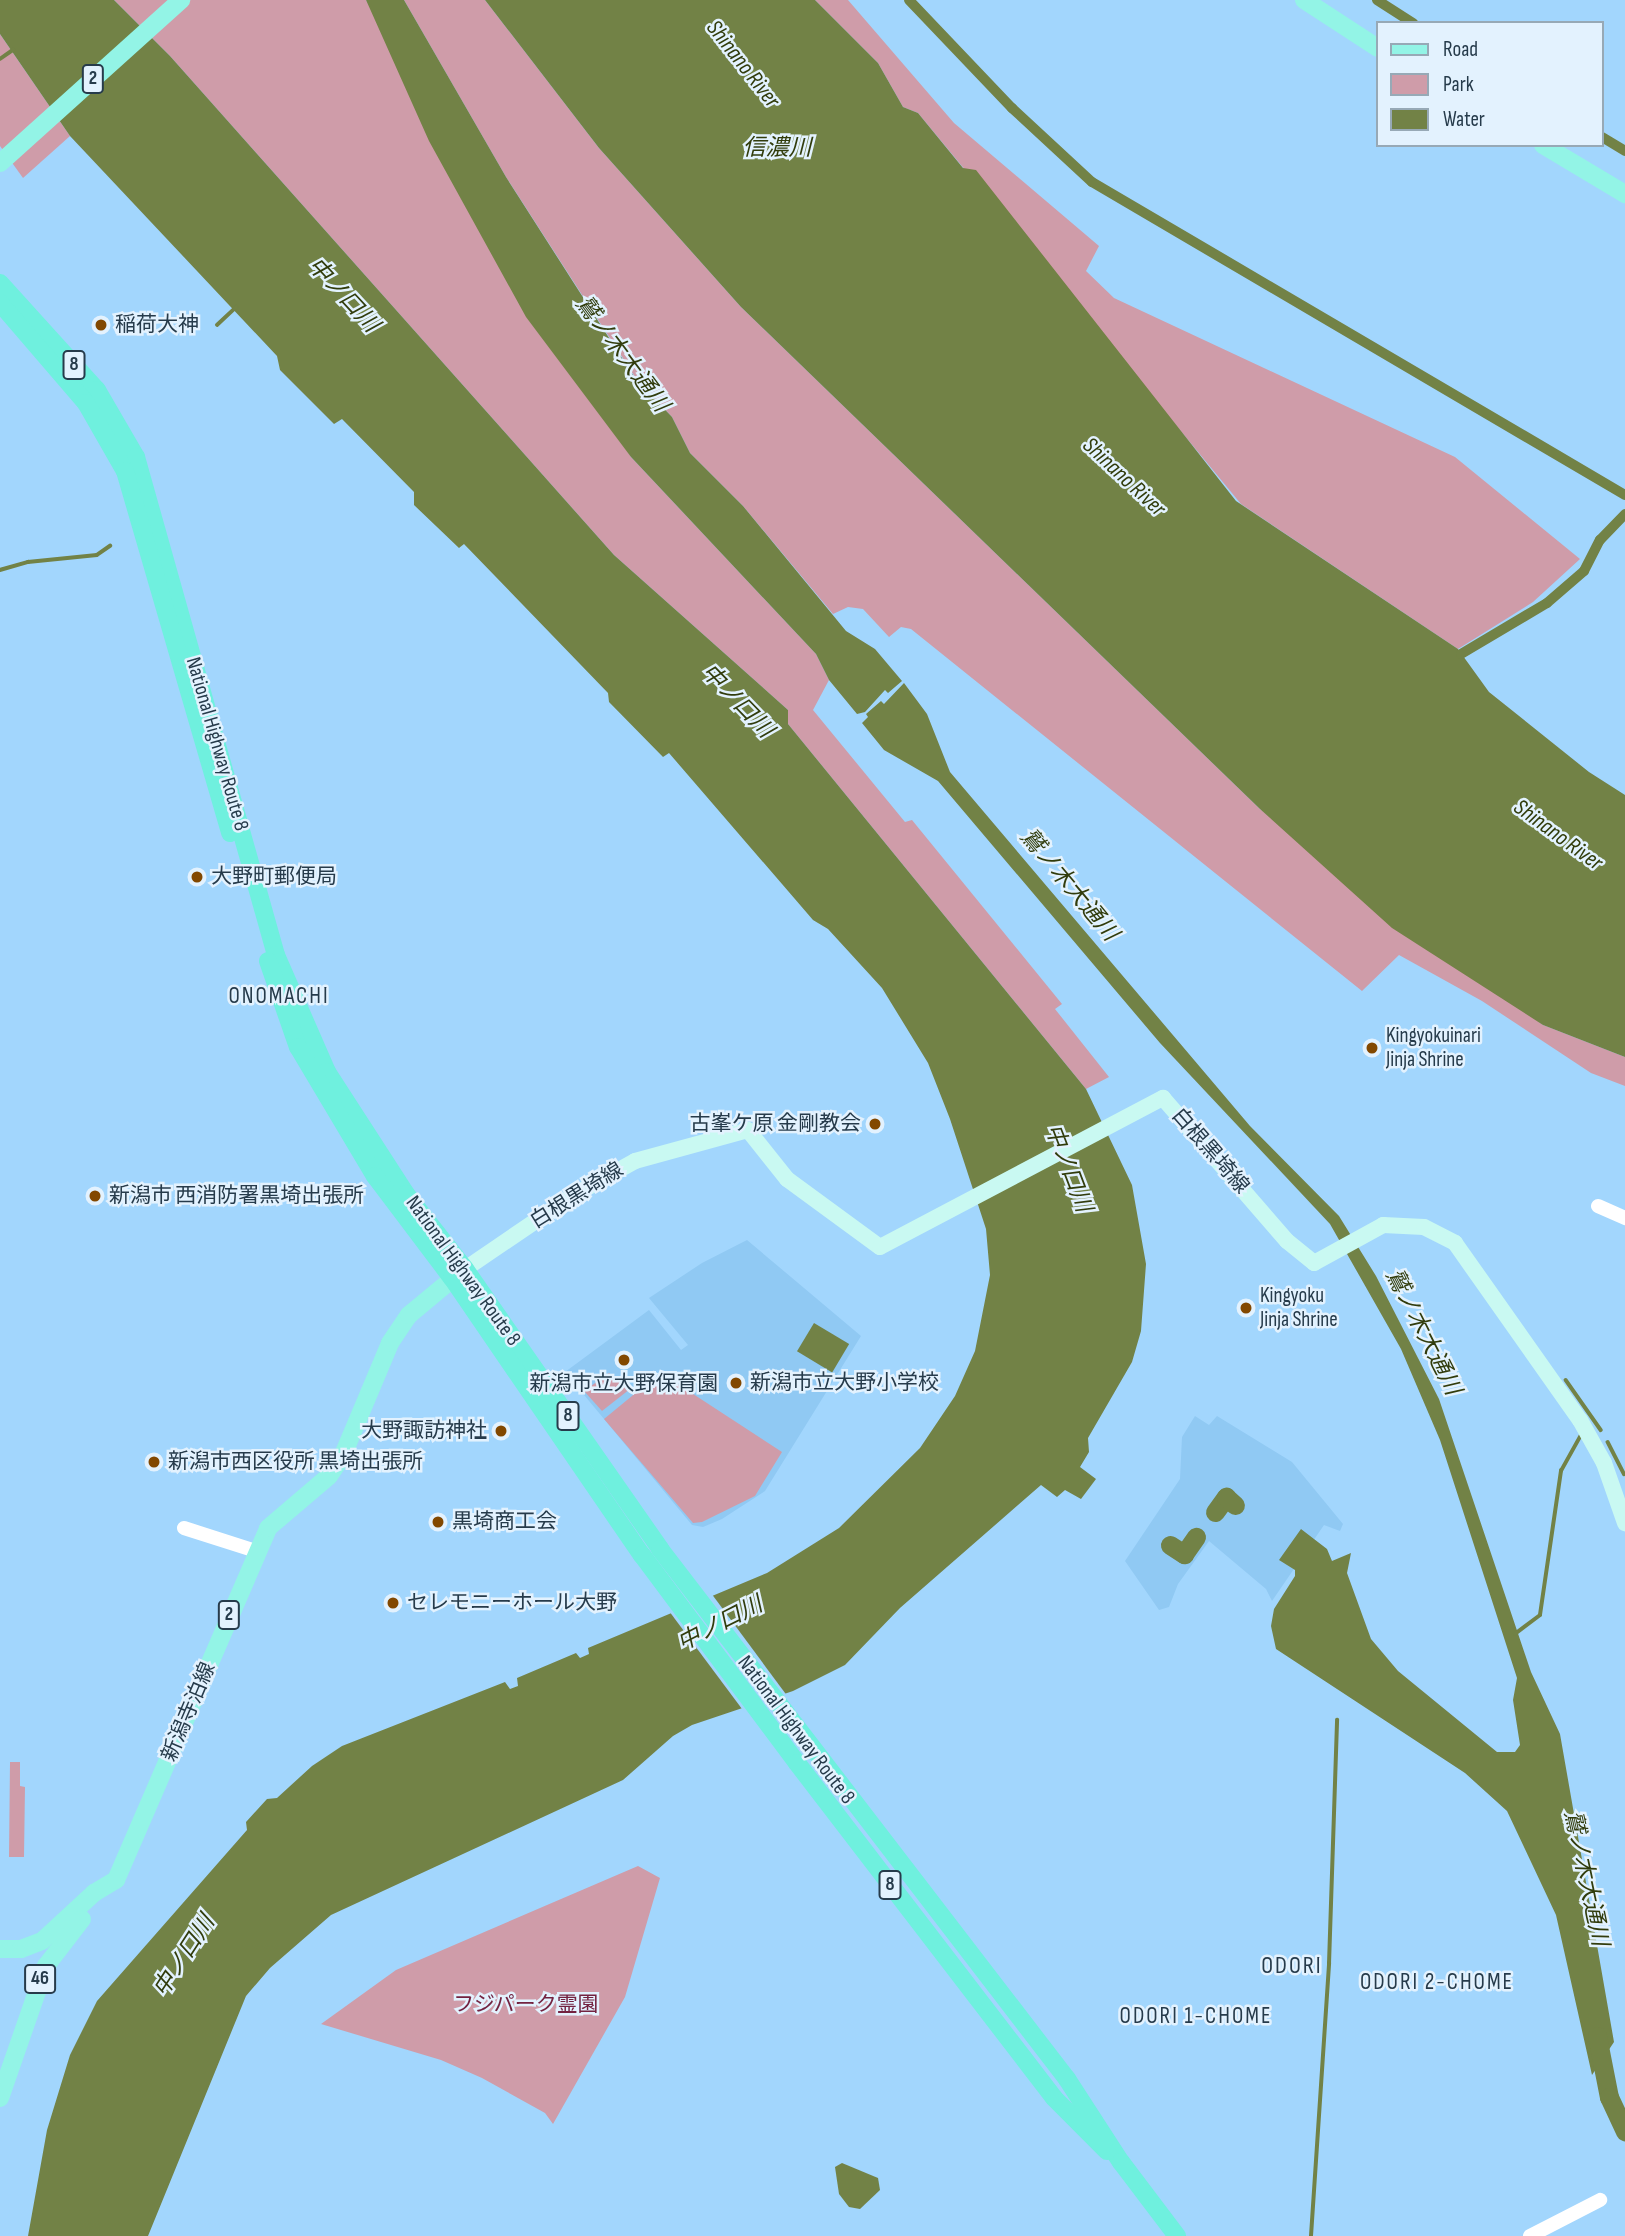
<!DOCTYPE html>
<meta charset="utf-8">
<style>
body{margin:0}
#map{position:relative;width:1625px;height:2236px;overflow:hidden;background:#a2d6fd;font-family:"Sofia Sans Condensed","Noto Sans JP",sans-serif}
div>[style]{position:absolute}
[style*='--x']{left:calc(var(--x)*1px);top:calc(var(--y)*1px);width:calc(var(--w)*1px);rotate:calc(var(--a)*1deg)}
.built>*{inset:0;background:#90c9f3}
.green>*{inset:0;background:#cf9ca9}
.water>*{inset:0;background:#728246;transform-origin:0 0}
.pier>*{inset:0;background:#a2d6fd}
.stream>*{height:3.5px;margin:-1.75px;padding:0 1.75px;transform-origin:1.75px;border-radius:1.75px;background:#728246}
.canal>*{height:10px;margin:-5px;padding:0 5px;transform-origin:5px;border-radius:5px;background:#728246}
.river>*{height:19px;margin:-9.5px;padding:0 9.5px;transform-origin:9.5px;border-radius:9.5px;background:#728246}
.tertiary>*{height:14px;margin:-7px;padding:0 7px;transform-origin:7px;border-radius:7px;background:#fff}
.secondary>*{height:16px;margin:-8px;padding:0 8px;transform-origin:8px;border-radius:8px;background:#c9f9f2}
.primary>*{height:18px;margin:-9px;padding:0 9px;transform-origin:9px;border-radius:9px;background:#93f4e6}
.trunk>*{height:18px;margin:-9px;padding:0 9px;transform-origin:9px;border-radius:9px;background:#6ff0de}
.dots>*{width:19px;height:19px;translate:-50% -50%;box-sizing:border-box;border:4px solid #e3f2fe;border-radius:50%}
span{translate:-50% -50%;white-space:nowrap;text-align:center;line-height:1.15;-webkit-text-stroke:5px #e3f2fe;paint-order:stroke}
.shield-label span{padding:2px 5px;background:#e3f2fe;border:2px solid;border-radius:5px;-webkit-text-stroke-width:0}
.shield-label{font-size:19px;color:#263b4b;font-weight:700}
.poi-label{font-size:21px;color:#263b4b}
.left{translate:0 -50%;text-align:left}
.right{translate:-100% -50%;text-align:right}
.street-label{font-size:21px;color:#263b4b}
.park-label{font-size:21px;color:#732240}
.water-label{font-size:23px;color:#313c0c;font-style:italic}
.neighbourhood-label{font-size:23px;color:#263b4b;letter-spacing:2px}
.quarter-label{font-size:24px;color:#263b4b;letter-spacing:2px}
.legend{position:absolute;left:1376px;top:21px;width:228px;height:126px;box-sizing:border-box;background:#e3f2fe;border:2px solid #97a9b6;margin:0;padding:9px 12px;list-style:none;font-size:21px;color:#263b4b}
.legend li{display:flex;align-items:center;gap:14px;height:35px}
.legend b{width:35px;border:2px solid #97a9b6}
</style>
<div id="map">
<div class="built">
<div style="clip-path:polygon(747px 1240px,861px 1336px,765px 1491px,722px 1519px,703px 1527px,692px 1525px,565px 1372px,649px 1310px,681px 1350px,688px 1345px,649px 1298px,702px 1263px)"></div>
<div style="clip-path:polygon(1195px 1416px,1209px 1425px,1217px 1416px,1292px 1462px,1343px 1524px,1340px 1531px,1324px 1525px,1272px 1601px,1266px 1589px,1209px 1541px,1178px 1584px,1169px 1607px,1159px 1610px,1125px 1561px,1180px 1479px,1182px 1437px)"></div>
</div>
<div class="green">
<div style="clip-path:polygon(114px 0,366px 0,631px 457px,816px 654px,829px 680px,813px 710px,905px 822px,912px 820px,1062px 1004px,1055px 1009px,1109px 1077px,1086px 1089px,788px 724px,788px 710px,614px 555px,170px 56px)"></div>
<div style="clip-path:polygon(404px 0,485px 0,599px 148px,741px 307px,1260px 809px,1543px 1025px,1625px 1057px,1625px 1086px,1591px 1073px,1482px 1001px,1399px 955px,1362px 991px,911px 629px,901px 627px,889px 637px,863px 609px,848px 607px,833px 614px,743px 506px,690px 453px,672px 417px,635px 377px,506px 177px)"></div>
<div style="clip-path:polygon(815px 0,848px 0,954px 123px,1099px 246px,1086px 271px,1114px 298px,1455px 457px,1580px 559px,1533px 602px,1458px 649px,1241px 504px,918px 113px,903px 107px,878px 63px)"></div>
<div style="clip-path:polygon(0 34px,70px 136px,23px 178px,0 146px)"></div>
<div style="clip-path:polygon(609px 1373px,630px 1389px,602px 1411px,584px 1391px)"></div>
<div style="clip-path:polygon(664px 1375px,782px 1452px,755px 1496px,702px 1522px,693px 1523px,604px 1419px,655px 1377px,658px 1380px)"></div>
<div style="clip-path:polygon(10px 1762px,20px 1762px,20px 1786px,25px 1787px,24px 1857px,9px 1857px)"></div>
<div style="clip-path:polygon(638px 1866px,660px 1878px,625px 1997px,553px 2124px,545px 2113px,482px 2078px,441px 2060px,321px 2024px,396px 1970px)"></div>
</div>
<div class="water">
<div style="clip-path:polygon(0 0,114px 0,170px 56px,614px 555px,788px 710px,788px 724px,1086px 1089px,1132px 1185px,1146px 1264px,1141px 1331px,1132px 1362px,1088px 1438px,1089px 1452px,1080px 1467px,1096px 1479px,1081px 1499px,1065px 1490px,1057px 1497px,1041px 1485px,900px 1608px,845px 1665px,793px 1691px,692px 1725px,673px 1736px,623px 1780px,331px 1915px,270px 1968px,246px 1996px,148px 2236px,28px 2236px,47px 2130px,70px 2055px,97px 2001px,247px 1830px,246px 1822px,267px 1799px,277px 1798px,312px 1766px,342px 1746px,505px 1682px,510px 1689px,518px 1686px,517px 1678px,576px 1653px,580px 1658px,589px 1654px,588px 1648px,767px 1573px,839px 1528px,920px 1448px,955px 1396px,975px 1351px,990px 1275px,986px 1229px,950px 1119px,928px 1063px,882px 988px,828px 929px,813px 920px,669px 753px,663px 757px,609px 702px,608px 693px,464px 544px,459px 548px,414px 505px,414px 492px,342px 419px,334px 424px,280px 370px,277px 356px,70px 136px,0 34px)"></div>
<div style="clip-path:polygon(366px 0,404px 0,506px 177px,634px 377px,672px 417px,690px 453px,743px 506px,846px 631px,875px 649px,902px 681px,888px 693px,885px 690px,865px 712px,857px 714px,829px 680px,816px 654px,631px 457px,526px 317px,429px 141px)"></div>
<div style="clip-path:polygon(485px 0,815px 0,878px 63px,903px 107px,918px 113px,963px 168px,976px 170px,1236px 501px,1458px 649px,1489px 692px,1589px 772px,1625px 795px,1625px 1057px,1543px 1025px,1392px 928px,1260px 809px,741px 307px,599px 148px)"></div>
<div style="clip-path:polygon(904px 683px,927px 714px,950px 772px,1250px 1126px,1339px 1216px,1376px 1276px,1439px 1399px,1531px 1672px,1560px 1734px,1614px 2042px,1592px 2075px,1556px 1915px,1507px 1811px,1465px 1773px,1276px 1649px,1271px 1626px,1274px 1609px,1295px 1576px,1295px 1570px,1279px 1560px,1301px 1529px,1327px 1549px,1332px 1561px,1351px 1553px,1347px 1573px,1371px 1639px,1398px 1671px,1497px 1752px,1515px 1752px,1520px 1745px,1513px 1700px,1517px 1678px,1440px 1440px,1401px 1349px,1330px 1224px,1160px 1043px,938px 781px,884px 750px,862px 723px,868px 717px,866px 714px,881px 701px,884px 704px)"></div>
<div style="left:814px;top:1323px;width:41px;height:33px;rotate:31deg"></div>
<div style="clip-path:polygon(842px 2163px,878px 2178px,880px 2190px,860px 2209px,849px 2207px,839px 2194px,835px 2167px)"></div>
</div>
<div class="pier">
<div style="clip-path:polygon(711px 1593px,788px 1697px,745px 1713px,669px 1611px)"></div>
</div>
<div class="stream">
<div style="--x:0;--y:59;--w:16;--a:-35"></div>
<div style="--x:217;--y:325;--w:26;--a:-43"></div>
<div style="--x:0;--y:570;--w:29;--a:-16"></div>
<div style="--x:28;--y:562;--w:69;--a:-5.8"></div>
<div style="--x:97;--y:555;--w:16;--a:-35"></div>
<div style="--x:1566;--y:1380;--w:61;--a:55"></div>
<div style="--x:1608;--y:1442;--w:36;--a:63"></div>
<div style="--x:1515;--y:1634;--w:31;--a:-37"></div>
<div style="--x:1540;--y:1615;--w:146;--a:-81.7"></div>
<div style="--x:1561;--y:1471;--w:41;--a:-60.9"></div>
<div style="--x:1311;--y:2236;--w:273;--a:-86.2"></div>
<div style="--x:1329;--y:1964;--w:244;--a:-88.1"></div>
</div>
<div class="canal">
<div style="--x:909;--y:0;--w:149;--a:46.4"></div>
<div style="--x:1012;--y:108;--w:109;--a:42.8"></div>
<div style="--x:1092;--y:182;--w:618;--a:30.42"></div>
<div style="--x:1377;--y:0;--w:43;--a:32.6"></div>
<div style="--x:1602;--y:137;--w:27;--a:31"></div>
<div style="--x:1461;--y:654;--w:100;--a:-30.7"></div>
<div style="--x:1547;--y:603;--w:49;--a:-40.9"></div>
<div style="--x:1584;--y:571;--w:35;--a:-63"></div>
<div style="--x:1600;--y:540;--w:36;--a:-46"></div>
</div>
<div class="river">
<div style="--x:1215;--y:1512;--w:19;--a:-54"></div>
<div style="--x:1226;--y:1497;--w:12;--a:42"></div>
<div style="--x:1170;--y:1545;--w:17;--a:33"></div>
<div style="--x:1184;--y:1554;--w:21;--a:-55"></div>
<div style="--x:1597;--y:2036;--w:62;--a:78.9"></div>
<div style="--x:1609;--y:2097;--w:38;--a:65"></div>
</div>
<div class="tertiary">
<div style="--x:1598;--y:1206;--w:30;--a:24"></div>
<div style="--x:184;--y:1528;--w:76;--a:17.7"></div>
<div style="--x:1530;--y:2236;--w:79;--a:-27.2"></div>
</div>
<div class="secondary">
<div style="--x:465;--y:1269;--w:132;--a:-34.2"></div>
<div style="--x:574;--y:1195;--w:70;--a:-29.1"></div>
<div style="--x:635;--y:1161;--w:117;--a:-15.3"></div>
<div style="--x:748;--y:1130;--w:63;--a:51.5"></div>
<div style="--x:787;--y:1179;--w:115;--a:36.2"></div>
<div style="--x:880;--y:1247;--w:320;--a:-27.8"></div>
<div style="--x:1163;--y:1098;--w:189;--a:49.1"></div>
<div style="--x:1287;--y:1241;--w:35;--a:39"></div>
<div style="--x:1314;--y:1263;--w:79;--a:-28.8"></div>
<div style="--x:1383;--y:1225;--w:41;--a:2.8"></div>
<div style="--x:1424;--y:1227;--w:35;--a:27"></div>
<div style="--x:1455;--y:1243;--w:217;--a:54.8"></div>
<div style="--x:1580;--y:1420;--w:49;--a:60.8"></div>
<div style="--x:1604;--y:1463;--w:64;--a:70.7"></div>
</div>
<div class="primary">
<div style="--x:1304;--y:0;--w:88;--a:33"></div>
<div style="--x:1543;--y:145;--w:96;--a:30.9"></div>
<div style="--x:0;--y:163;--w:244;--a:-42"></div>
<div style="--x:0;--y:1949;--w:21;--a:0"></div>
<div style="--x:21;--y:1949;--w:22;--a:-21"></div>
<div style="--x:42;--y:1941;--w:71;--a:-42.7"></div>
<div style="--x:94;--y:1893;--w:26;--a:-31"></div>
<div style="--x:116;--y:1880;--w:383;--a:-66.6"></div>
<div style="--x:268;--y:1528;--w:80;--a:-40.4"></div>
<div style="--x:329;--y:1476;--w:25;--a:-56"></div>
<div style="--x:343;--y:1455;--w:121;--a:-67.2"></div>
<div style="--x:390;--y:1343;--w:34;--a:-56"></div>
<div style="--x:409;--y:1315;--w:69;--a:-39.7"></div>
<div style="--x:0;--y:2098;--w:140;--a:-70.8"></div>
<div style="--x:46;--y:1966;--w:59;--a:-52.5"></div>
</div>
<div class="trunk">
<div style="--x:0;--y:283;--w:144;--a:47.8"></div>
<div style="--x:97;--y:390;--w:78;--a:59.8"></div>
<div style="--x:136;--y:457;--w:517;--a:74.3"></div>
<div style="--x:276;--y:955;--w:128;--a:66.4"></div>
<div style="--x:327;--y:1072;--w:145;--a:57.1"></div>
<div style="--x:406;--y:1194;--w:95;--a:51.8"></div>
<div style="--x:465;--y:1269;--w:341;--a:55.1"></div>
<div style="--x:660;--y:1549;--w:668;--a:52.48"></div>
<div style="--x:1067;--y:2079;--w:99;--a:57"></div>
<div style="--x:1121;--y:2162;--w:93;--a:52.9"></div>
<div style="--x:0;--y:303;--w:132;--a:49.3"></div>
<div style="--x:86;--y:403;--w:78;--a:60.2"></div>
<div style="--x:125;--y:471;--w:377;--a:73.8"></div>
<div style="--x:268;--y:961;--w:91;--a:70.8"></div>
<div style="--x:298;--y:1047;--w:150;--a:59.2"></div>
<div style="--x:375;--y:1176;--w:128;--a:53"></div>
<div style="--x:452;--y:1278;--w:336;--a:55.6"></div>
<div style="--x:642;--y:1555;--w:259;--a:53.3"></div>
<div style="--x:797;--y:1763;--w:422;--a:52.5"></div>
<div style="--x:1054;--y:2098;--w:75;--a:45"></div>
</div>
<div class="dots">
<div style="left:101px;top:325px;background:#824800"></div>
<div style="left:197px;top:877px;background:#824800"></div>
<div style="left:1372px;top:1048px;background:#824800"></div>
<div style="left:875px;top:1124px;background:#824800"></div>
<div style="left:95px;top:1196px;background:#824800"></div>
<div style="left:1246px;top:1308px;background:#824800"></div>
<div style="left:624px;top:1360px;background:#824800"></div>
<div style="left:736px;top:1383px;background:#824800"></div>
<div style="left:501px;top:1431px;background:#824800"></div>
<div style="left:154px;top:1462px;background:#824800"></div>
<div style="left:438px;top:1522px;background:#824800"></div>
<div style="left:393px;top:1603px;background:#824800"></div>
</div>
<div class="shield-label">
<span style="left:93px;top:79px">2</span>
<span style="left:74px;top:365px">8</span>
<span style="left:568px;top:1416px">8</span>
<span style="left:229px;top:1615px">2</span>
<span style="left:890px;top:1885px">8</span>
<span style="left:40px;top:1979px">46</span>
</div>
<div class="poi-label">
<span class="left" style="left:115px;top:325px">稲荷大神</span>
<span class="left" style="left:211px;top:877px">大野町郵便局</span>
<span class="left" style="left:1386px;top:1048px">Kingyokuinari<br>Jinja Shrine</span>
<span class="right" style="left:861px;top:1124px">古峯ケ原 金剛教会</span>
<span class="left" style="left:109px;top:1196px">新潟市 西消防署黒埼出張所</span>
<span class="left" style="left:1260px;top:1308px">Kingyoku<br>Jinja Shrine</span>
<span class="left" style="left:750px;top:1383px">新潟市立大野小学校</span>
<span style="left:624px;top:1384px">新潟市立大野保育園</span>
<span class="right" style="left:487px;top:1431px">大野諏訪神社</span>
<span class="left" style="left:168px;top:1462px">新潟市西区役所 黒埼出張所</span>
<span class="left" style="left:452px;top:1522px">黒埼商工会</span>
<span class="left" style="left:407px;top:1603px">セレモニーホール大野</span>
</div>
<div class="street-label">
<span style="left:217px;top:744px;rotate:74deg">National Highway Route 8</span>
<span style="left:1210px;top:1151px;rotate:49deg">白根黒埼線</span>
<span style="left:577px;top:1196px;rotate:-32deg">白根黒埼線</span>
<span style="left:463px;top:1271px;rotate:54deg">National Highway Route 8</span>
<span style="left:189px;top:1712px;rotate:-67deg">新潟寺泊線</span>
<span style="left:796px;top:1730px;rotate:53deg">National Highway Route 8</span>
</div>
<div class="park-label">
<span style="left:526px;top:2005px">フジパーク霊園</span>
</div>
<div class="water-label">
<span style="left:743px;top:64px;rotate:52deg">Shinano River</span>
<span style="left:777px;top:148px">信濃川</span>
<span style="left:343px;top:295px;rotate:47deg">中ノ口川</span>
<span style="left:622px;top:354px;rotate:53deg">鷲ノ木大通川</span>
<span style="left:1124px;top:477px;rotate:43deg">Shinano River</span>
<span style="left:737px;top:701px;rotate:46deg">中ノ口川</span>
<span style="left:1558px;top:835px;rotate:36deg">Shinano River</span>
<span style="left:1069px;top:885px;rotate:50deg">鷲ノ木大通川</span>
<span style="left:1068px;top:1168px;rotate:69deg">中ノ口川</span>
<span style="left:1423px;top:1332px;rotate:63deg">鷲ノ木大通川</span>
<span style="left:720px;top:1624px;rotate:-27deg">中ノ口川</span>
<span style="left:1586px;top:1878px;rotate:78deg">鷲ノ木大通川</span>
<span style="left:184px;top:1956px;rotate:-57deg">中ノ口川</span>
</div>
<div class="neighbourhood-label">
<span style="left:279px;top:996px">ONOMACHI</span>
<span style="left:1437px;top:1982px">ODORI 2-CHOME</span>
<span style="left:1196px;top:2016px">ODORI 1-CHOME</span>
</div>
<div class="quarter-label">
<span style="left:1292px;top:1966px">ODORI</span>
</div>
<ul class="legend">
<li><b style="height:9px;background:#93f4e6"></b>Road</li>
<li><b style="height:19px;background:#cf9ca9"></b>Park</li>
<li><b style="height:19px;background:#728246"></b>Water</li>
</ul>
</div>
